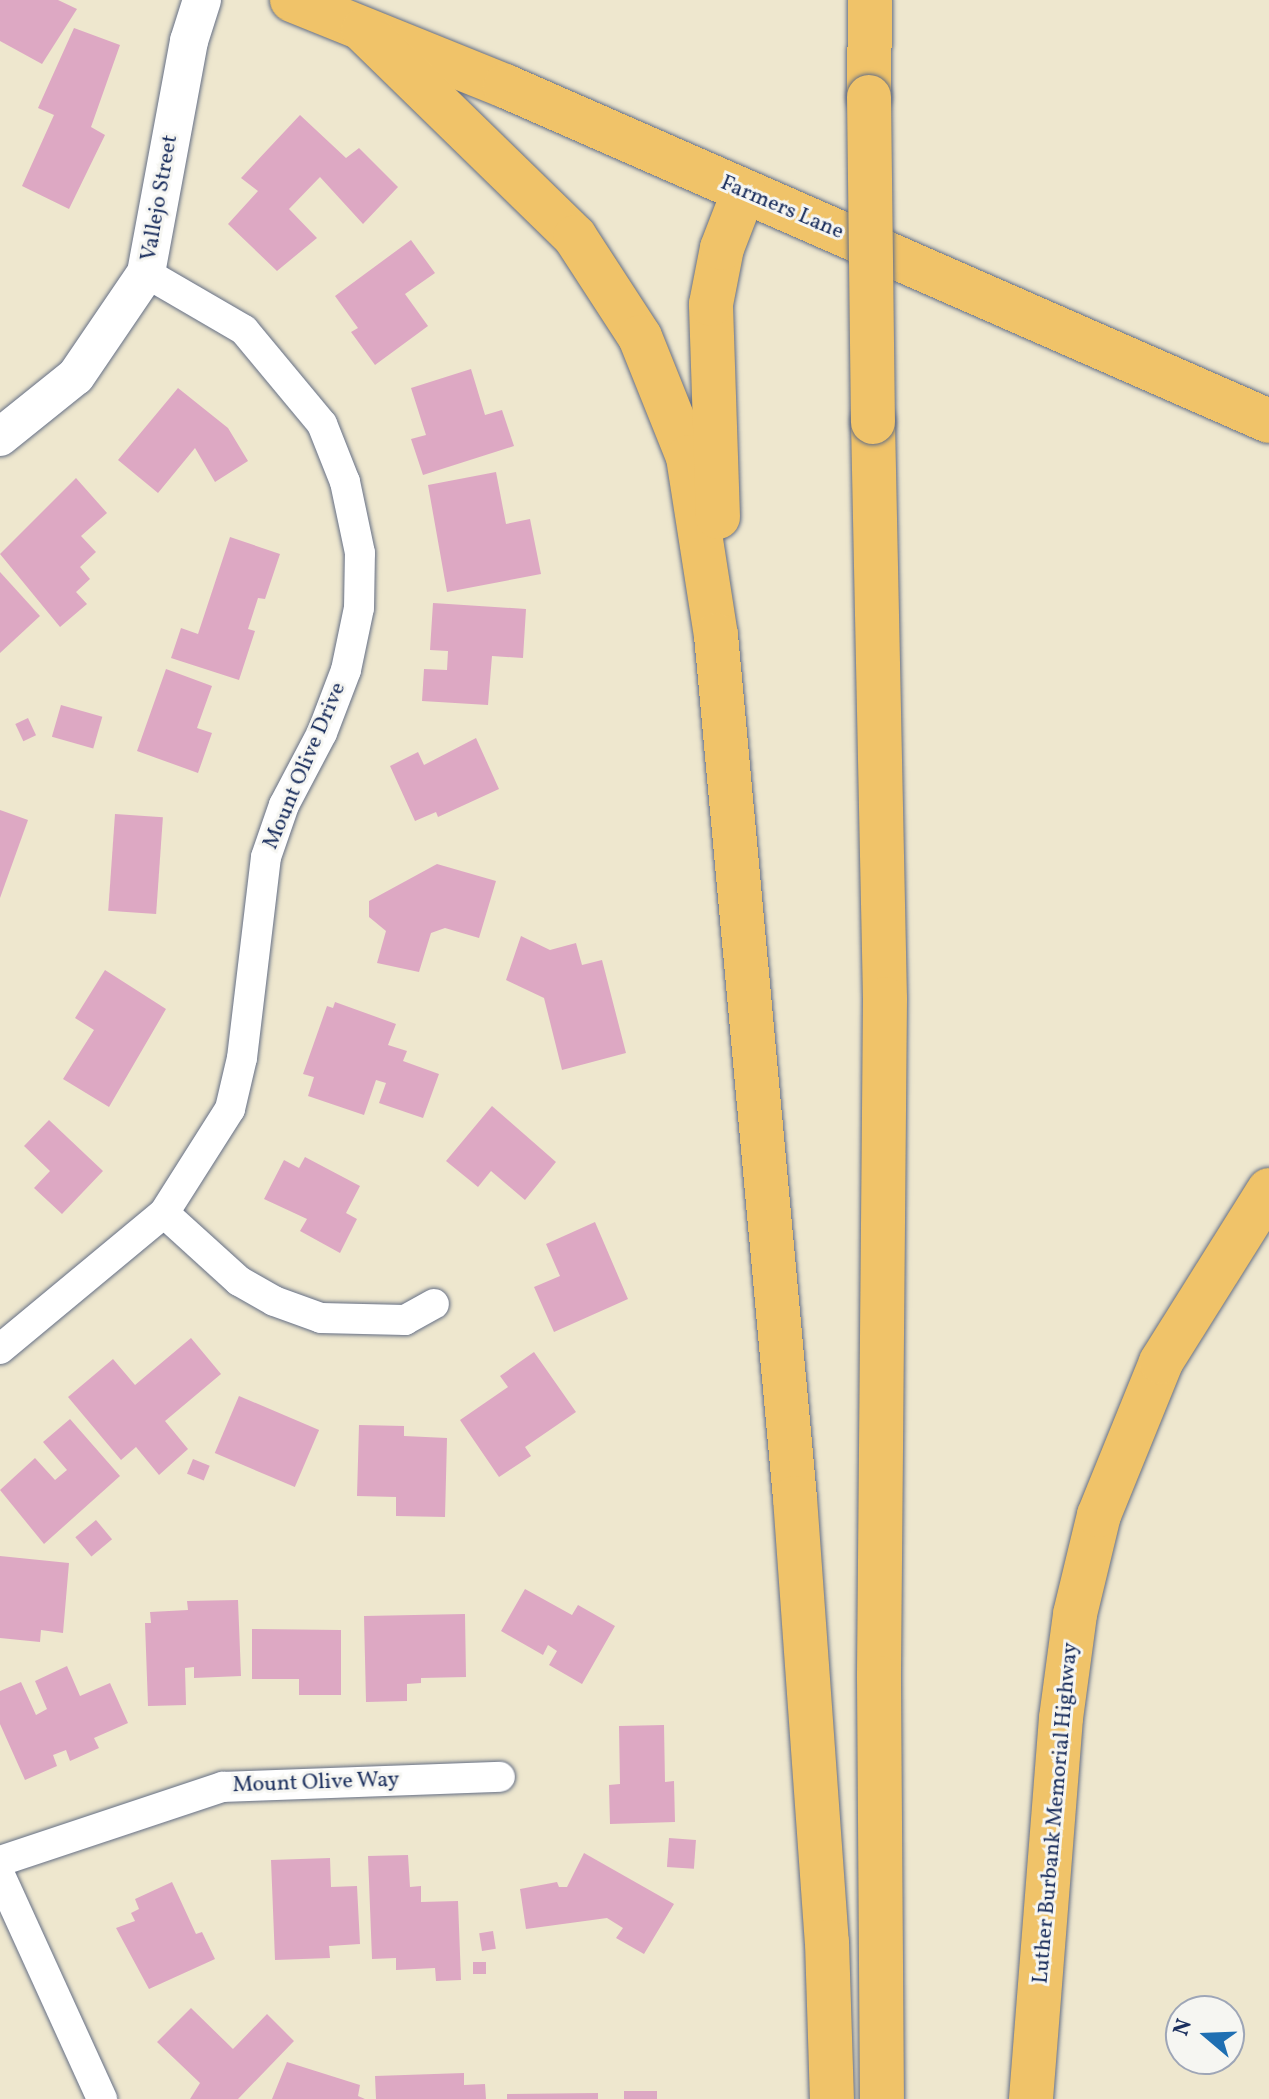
<!DOCTYPE html>
<style>
body{margin:0}
#map{position:relative;width:1269px;height:2099px;overflow:hidden;background:#eee7ce;font-family:Vollkorn,serif}
div>[style]{position:absolute}
[style*='--x']{left:calc(var(--x)*1px);top:calc(var(--y)*1px);width:calc(var(--w)*1px);rotate:calc(var(--a)*1deg)}
.building>*{inset:0;background:#dda8c3;transform-origin:0 0}
.roads{filter:drop-shadow(0 0 2px #656f85) drop-shadow(0 0 2px #656f85)}
.minor>*{height:30px;margin:-15px;padding:0 15px;transform-origin:15px;border-radius:15px;background:#fff}
.tertiary>*{height:38px;margin:-19px;padding:0 19px;transform-origin:19px;border-radius:19px;background:#fff}
.primary>*{height:44px;margin:-22px;padding:0 22px;transform-origin:22px;border-radius:22px;background:#f0c369}
.motorway>*{height:44px;margin:-22px;padding:0 22px;transform-origin:22px;border-radius:22px;background:#f0c369}
.bridges{filter:drop-shadow(0 0 2px #656f85) drop-shadow(0 0 2px #656f85)}
.motorway-bridge>*{height:44px;margin:-22px;padding:0 22px;transform-origin:22px;border-radius:22px;background:#f0c369}
span{translate:-50% -50%;white-space:nowrap;text-align:center;line-height:1.15;-webkit-text-stroke:6px #f6f6f2;paint-order:stroke}
.street-label{font-size:22px;color:#1b2f5e}
.north{position:absolute;left:1165px;top:1995px;width:80px;height:80px;box-sizing:border-box;background:#f6f6f2;border:2px solid #9ea6b7;border-radius:50%;rotate:289deg;font-size:22px;font-weight:700;line-height:32px;text-align:center;color:#1b2f5e}
.north::after{content:'';display:block;margin:auto;width:28px;height:36px;background:#1f6fb2;clip-path:polygon(50% 0,100% 100%,50% 72%,0 100%)}
</style>
<div id="map">
<div class="building">
<div style="clip-path:polygon(0 0,58px 0,77px 9px,42px 64px,0 41px)"></div>
<div style="clip-path:polygon(74px 28px,120px 45px,91px 127px,105px 135px,69px 209px,22px 186px,54px 115px,38px 108px)"></div>
<div style="clip-path:polygon(300px 115px,346px 158px,359px 148px,398px 187px,363px 224px,320px 177px,289px 209px,317px 238px,277px 271px,228px 224px,258px 191px,241px 178px)"></div>
<div style="clip-path:polygon(411px 240px,435px 273px,405px 294px,428px 326px,375px 365px,351px 332px,358px 328px,335px 296px)"></div>
<div style="clip-path:polygon(471px 369px,485px 415px,502px 410px,514px 446px,423px 475px,411px 439px,426px 435px,411px 388px)"></div>
<div style="clip-path:polygon(178px 388px,228px 428px,248px 461px,215px 482px,195px 448px,158px 493px,118px 460px)"></div>
<div style="clip-path:polygon(496px 472px,506px 524px,530px 519px,541px 574px,447px 592px,428px 485px)"></div>
<div style="clip-path:polygon(76px 478px,107px 513px,81px 536px,96px 552px,80px 567px,90px 579px,76px 592px,87px 604px,60px 627px,0 554px)"></div>
<div style="clip-path:polygon(230px 537px,280px 554px,265px 599px,258px 598px,248px 629px,255px 631px,239px 680px,171px 658px,181px 628px,198px 634px)"></div>
<div style="clip-path:polygon(0 572px,40px 616px,0 653px)"></div>
<div style="clip-path:polygon(433px 603px,526px 609px,523px 658px,492px 656px,488px 705px,422px 701px,424px 669px,447px 670px,448px 651px,430px 650px)"></div>
<div style="clip-path:polygon(166px 669px,212px 686px,197px 728px,212px 733px,198px 773px,137px 751px)"></div>
<div style="left:61px;top:705px;width:43px;height:33px;rotate:16deg"></div>
<div style="left:28px;top:718px;width:19px;height:14px;rotate:65deg"></div>
<div style="clip-path:polygon(476px 738px,499px 789px,438px 817px,436px 812px,415px 821px,390px 766px,418px 752px,424px 765px)"></div>
<div style="clip-path:polygon(0 810px,28px 820px,0 898px)"></div>
<div style="left:115px;top:814px;width:48px;height:97px;rotate:4deg"></div>
<div style="clip-path:polygon(437px 864px,496px 881px,479px 938px,445px 928px,431px 933px,419px 972px,377px 963px,386px 931px,369px 917px,369px 901px)"></div>
<div style="clip-path:polygon(521px 936px,550px 950px,576px 943px,582px 965px,602px 960px,626px 1053px,562px 1070px,544px 998px,506px 980px)"></div>
<div style="clip-path:polygon(105px 970px,166px 1009px,109px 1107px,63px 1079px,94px 1030px,75px 1018px)"></div>
<div style="clip-path:polygon(335px 1002px,396px 1024px,388px 1045px,407px 1051px,403px 1061px,439px 1074px,423px 1118px,379px 1103px,386px 1083px,376px 1080px,364px 1115px,308px 1096px,314px 1077px,303px 1074px,327px 1006px,333px 1008px)"></div>
<div style="clip-path:polygon(492px 1106px,556px 1162px,525px 1200px,491px 1171px,478px 1187px,446px 1161px)"></div>
<div style="clip-path:polygon(49px 1120px,103px 1171px,62px 1214px,34px 1188px,50px 1171px,24px 1146px)"></div>
<div style="clip-path:polygon(305px 1157px,360px 1186px,346px 1213px,357px 1219px,340px 1253px,300px 1231px,307px 1219px,264px 1199px,284px 1160px,299px 1168px)"></div>
<div style="clip-path:polygon(595px 1222px,628px 1299px,554px 1332px,534px 1287px,560px 1276px,546px 1244px)"></div>
<div style="clip-path:polygon(191px 1338px,221px 1374px,165px 1421px,188px 1449px,159px 1475px,136px 1447px,121px 1460px,68px 1397px,113px 1359px,135px 1385px)"></div>
<div style="clip-path:polygon(534px 1352px,576px 1412px,525px 1447px,531px 1456px,499px 1477px,460px 1420px,508px 1387px,500px 1376px)"></div>
<div style="left:239px;top:1396px;width:87px;height:62px;rotate:23deg"></div>
<div style="clip-path:polygon(70px 1419px,120px 1476px,44px 1544px,0 1490px,35px 1458px,55px 1480px,67px 1470px,43px 1442px)"></div>
<div style="clip-path:polygon(359px 1425px,404px 1426px,404px 1436px,447px 1438px,445px 1517px,396px 1516px,396px 1497px,357px 1496px)"></div>
<div style="left:193px;top:1459px;width:18px;height:16px;rotate:22deg"></div>
<div style="left:96px;top:1520px;width:25px;height:27px;rotate:50deg"></div>
<div style="clip-path:polygon(0 1556px,69px 1563px,63px 1633px,41px 1630px,40px 1642px,0 1638px)"></div>
<div style="clip-path:polygon(525px 1589px,572px 1615px,578px 1605px,615px 1626px,582px 1684px,549px 1665px,557px 1651px,548px 1645px,543px 1655px,501px 1631px)"></div>
<div style="clip-path:polygon(238px 1600px,241px 1676px,194px 1678px,194px 1667px,185px 1668px,186px 1705px,148px 1706px,145px 1623px,151px 1623px,150px 1612px,188px 1610px,187px 1601px)"></div>
<div style="clip-path:polygon(465px 1614px,466px 1677px,421px 1678px,421px 1683px,407px 1684px,407px 1701px,366px 1702px,364px 1616px)"></div>
<div style="clip-path:polygon(252px 1629px,341px 1630px,341px 1695px,299px 1695px,299px 1679px,252px 1679px)"></div>
<div style="clip-path:polygon(67px 1666px,80px 1696px,110px 1683px,128px 1723px,94px 1738px,99px 1748px,70px 1761px,66px 1750px,53px 1755px,57px 1766px,25px 1780px,0 1724px,0 1691px,21px 1682px,36px 1715px,47px 1709px,35px 1681px)"></div>
<div style="clip-path:polygon(664px 1725px,665px 1782px,674px 1781px,675px 1822px,610px 1824px,609px 1785px,620px 1784px,619px 1726px)"></div>
<div style="left:669px;top:1838px;width:27px;height:29px;rotate:4deg"></div>
<div style="clip-path:polygon(584px 1853px,674px 1904px,644px 1954px,616px 1938px,623px 1928px,607px 1918px,526px 1929px,520px 1889px,557px 1882px,559px 1887px,567px 1887px)"></div>
<div style="clip-path:polygon(408px 1855px,410px 1887px,421px 1886px,421px 1902px,458px 1901px,461px 1980px,436px 1981px,435px 1968px,396px 1970px,396px 1958px,372px 1959px,368px 1856px)"></div>
<div style="clip-path:polygon(330px 1858px,331px 1887px,357px 1886px,360px 1944px,329px 1946px,330px 1958px,275px 1960px,271px 1860px)"></div>
<div style="clip-path:polygon(172px 1882px,196px 1934px,202px 1932px,215px 1959px,149px 1989px,116px 1928px,135px 1921px,131px 1913px,139px 1909px,135px 1899px)"></div>
<div style="left:493px;top:1931px;width:18px;height:14px;rotate:81deg"></div>
<div style="left:473px;top:1962px;width:13px;height:12px"></div>
<div style="clip-path:polygon(191px 2008px,233px 2049px,267px 2014px,294px 2041px,238px 2099px,190px 2099px,200px 2083px,157px 2042px)"></div>
<div style="clip-path:polygon(287px 2062px,360px 2085px,358px 2096px,365px 2099px,272px 2099px)"></div>
<div style="clip-path:polygon(464px 2073px,464px 2085px,485px 2084px,486px 2099px,376px 2099px,375px 2076px)"></div>
<div style="left:624px;top:2091px;width:33px;height:8px"></div>
<div style="clip-path:polygon(598px 2093px,598px 2099px,507px 2099px,507px 2094px)"></div>
</div>
<div class="roads">
<div class="minor">
<div style="--x:164;--y:1213;--w:101;--a:42.2"></div>
<div style="--x:239;--y:1281;--w:40;--a:29.7"></div>
<div style="--x:274;--y:1301;--w:50;--a:19.9"></div>
<div style="--x:321;--y:1318;--w:84;--a:1.4"></div>
<div style="--x:405;--y:1320;--w:33;--a:-29"></div>
<div style="--x:0;--y:1349;--w:213;--a:-39.7"></div>
<div style="--x:164;--y:1213;--w:123;--a:-57.6"></div>
<div style="--x:230;--y:1109;--w:52;--a:-76.8"></div>
<div style="--x:242;--y:1058;--w:202;--a:-83.2"></div>
<div style="--x:266;--y:857;--w:55;--a:-70.9"></div>
<div style="--x:284;--y:805;--w:81;--a:-62.2"></div>
<div style="--x:322;--y:733;--w:67;--a:-69.1"></div>
<div style="--x:346;--y:670;--w:63;--a:-78.2"></div>
<div style="--x:359;--y:608;--w:55;--a:-89"></div>
<div style="--x:360;--y:553;--w:73;--a:-101.9"></div>
<div style="--x:345;--y:482;--w:62;--a:-111.6"></div>
<div style="--x:322;--y:424;--w:122;--a:-129.7"></div>
<div style="--x:244;--y:330;--w:113;--a:-149.8"></div>
<div style="--x:0;--y:1861;--w:235;--a:-18.4"></div>
<div style="--x:223;--y:1787;--w:277;--a:-2.1"></div>
<div style="--x:0;--y:1875;--w:246;--a:65.5"></div>
</div>
<div class="tertiary">
<div style="--x:0;--y:437;--w:97;--a:-38.8"></div>
<div style="--x:76;--y:376;--w:125;--a:-55.8"></div>
<div style="--x:146;--y:273;--w:236;--a:-79.5"></div>
<div style="--x:189;--y:41;--w:43;--a:-72.4"></div>
</div>
<div class="primary">
<div style="--x:292;--y:0;--w:230;--a:22"></div>
<div style="--x:505;--y:86;--w:834;--a:23.68"></div>
</div>
<div class="motorway">
<div style="--x:363;--y:30;--w:296;--a:44.3"></div>
<div style="--x:575;--y:237;--w:119;--a:57"></div>
<div style="--x:640;--y:337;--w:129;--a:68.2"></div>
<div style="--x:688;--y:457;--w:180;--a:81.1"></div>
<div style="--x:716;--y:635;--w:867;--a:84.77"></div>
<div style="--x:795;--y:1498;--w:445;--a:85.9"></div>
<div style="--x:827;--y:1942;--w:157;--a:88.2"></div>
<div style="--x:869;--y:97;--w:97;--a:-89.4"></div>
<div style="--x:873;--y:422;--w:577;--a:88.81"></div>
<div style="--x:885;--y:999;--w:679;--a:90.51"></div>
<div style="--x:879;--y:1678;--w:421;--a:89.6"></div>
<div style="--x:718;--y:517;--w:213;--a:-91.9"></div>
<div style="--x:711;--y:304;--w:57;--a:-78.9"></div>
<div style="--x:722;--y:248;--w:61;--a:-68.9"></div>
<div style="--x:1031;--y:2099;--w:382;--a:-85.5"></div>
<div style="--x:1061;--y:1718;--w:105;--a:-82.3"></div>
<div style="--x:1075;--y:1614;--w:102;--a:-76.4"></div>
<div style="--x:1099;--y:1515;--w:165;--a:-67.9"></div>
<div style="--x:1161;--y:1362;--w:203;--a:-57.9"></div>
</div>
</div>
<div class="bridges">
<div class="motorway-bridge">
<div style="--x:869;--y:97;--w:325;--a:89.3"></div>
</div>
</div>
<div class="street-label">
<span style="left:160px;top:198px;rotate:-80deg">Vallejo Street</span>
<span style="left:782px;top:208px;rotate:23deg">Farmers Lane</span>
<span style="left:305px;top:766px;rotate:-67deg">Mount Olive Drive</span>
<span style="left:316px;top:1783px;rotate:-2deg">Mount Olive Way</span>
<span style="left:1056px;top:1813px;rotate:-85deg">Luther Burbank Memorial Highway</span>
</div>
<div class="north">N</div>
</div>
